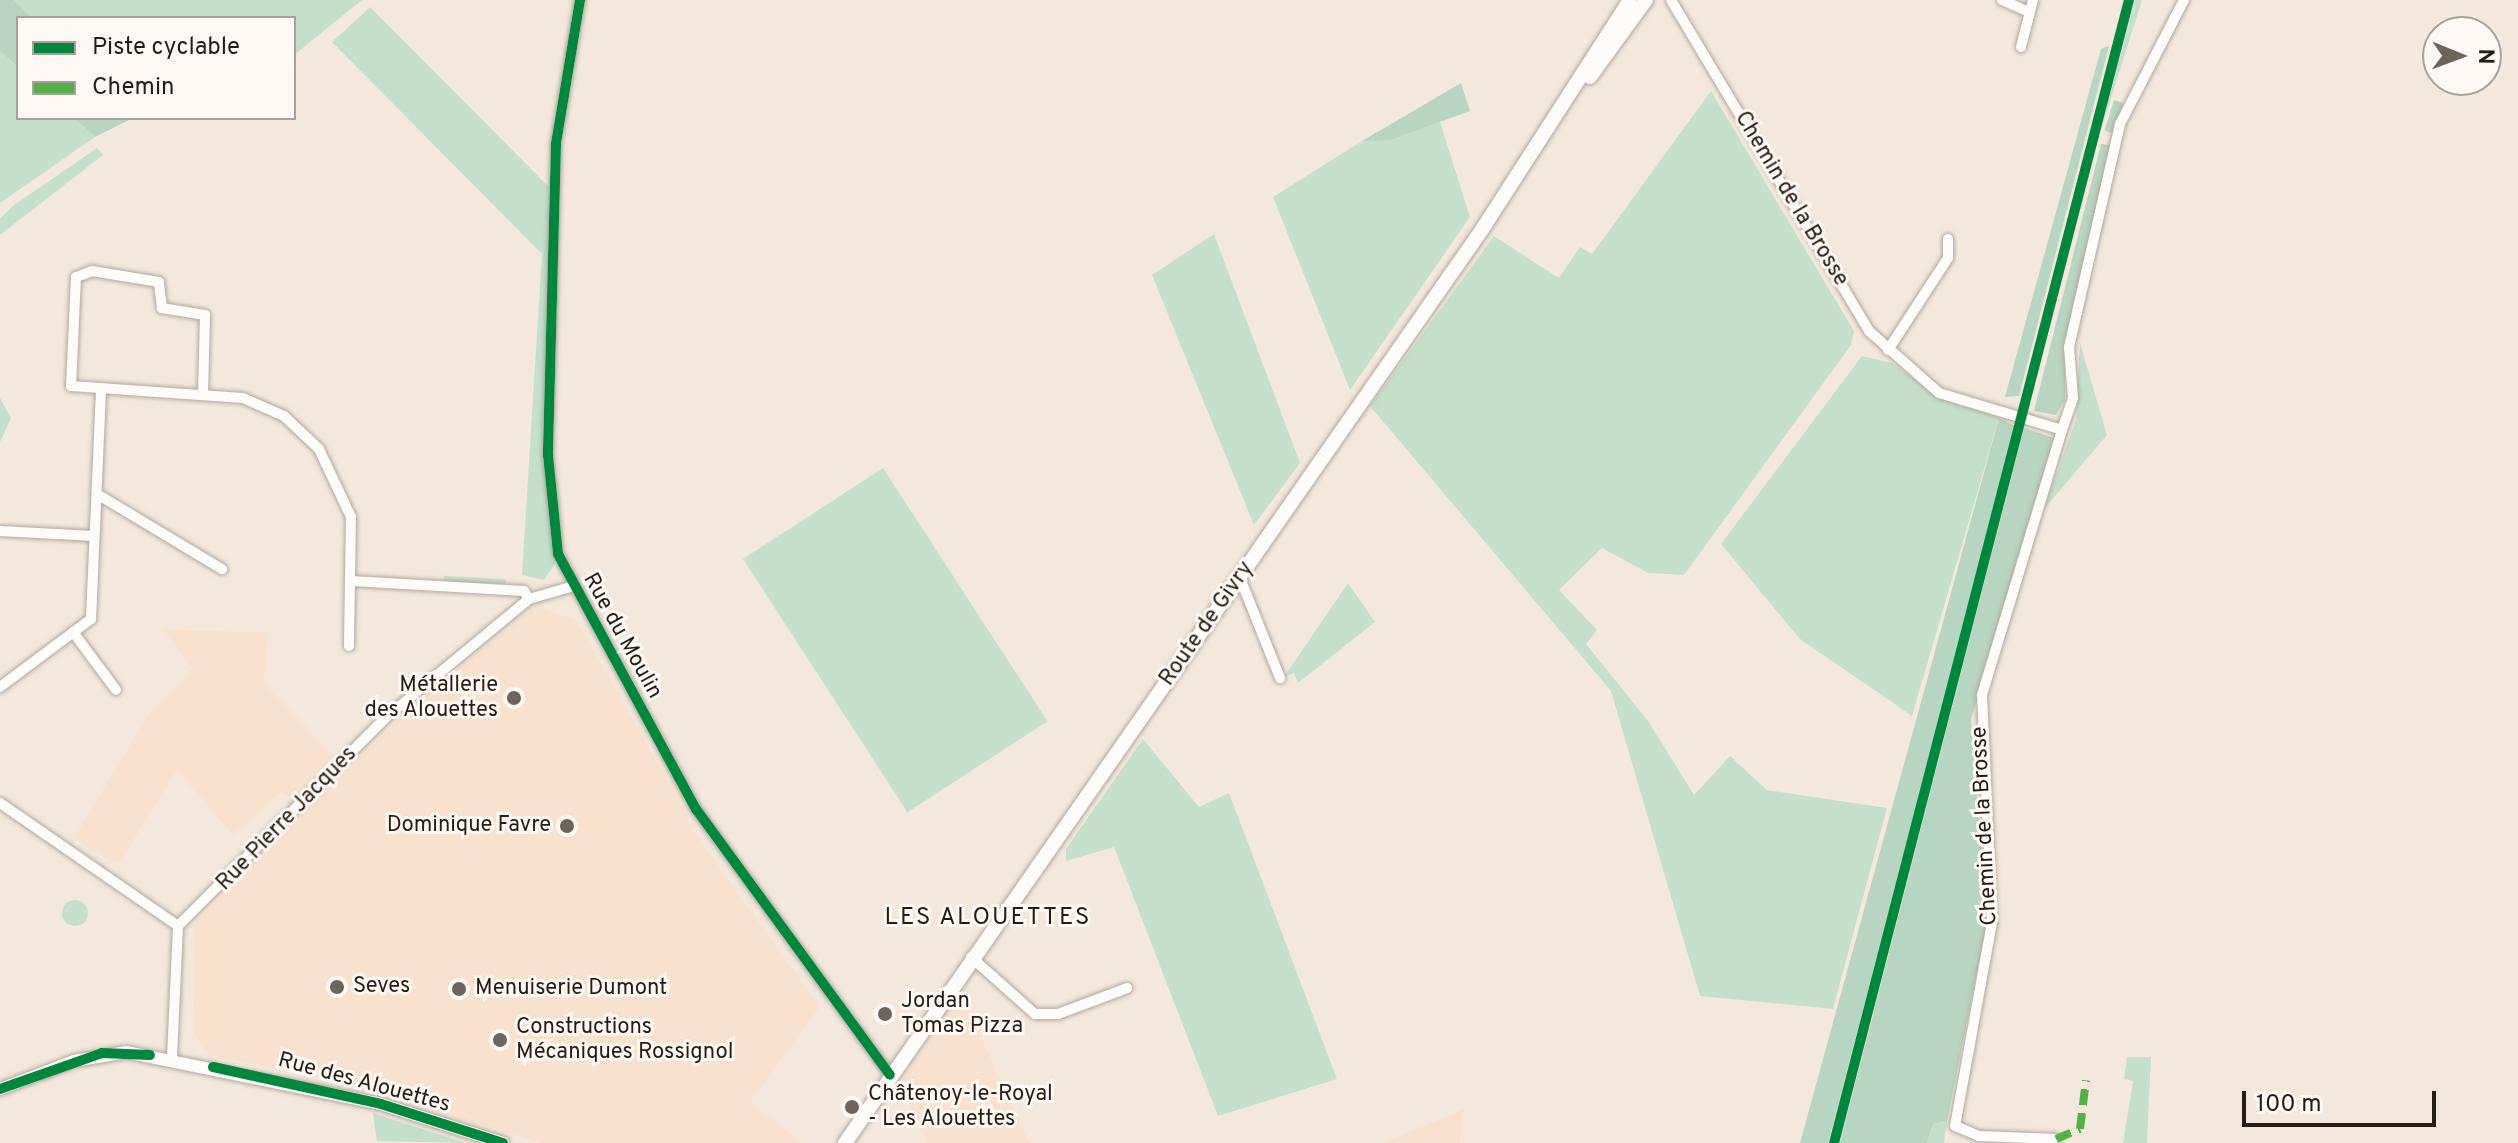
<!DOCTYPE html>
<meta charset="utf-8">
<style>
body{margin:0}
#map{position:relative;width:2518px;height:1143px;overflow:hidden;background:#f4e8dc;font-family:Overpass,sans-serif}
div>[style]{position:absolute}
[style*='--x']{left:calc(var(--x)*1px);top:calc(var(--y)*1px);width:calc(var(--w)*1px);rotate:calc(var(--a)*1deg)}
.built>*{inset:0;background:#f8e2cd}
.green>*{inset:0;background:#c4e0cb;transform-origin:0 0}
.round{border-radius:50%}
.forest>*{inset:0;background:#b7d5c0;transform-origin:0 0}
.roads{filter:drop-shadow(0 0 2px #b1a89e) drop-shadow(0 0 2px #b1a89e)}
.minor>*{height:10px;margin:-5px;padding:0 5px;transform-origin:5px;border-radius:5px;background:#fdfcfa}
.tertiary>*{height:12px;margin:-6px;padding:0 6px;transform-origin:6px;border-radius:6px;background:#fdfcfa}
.secondary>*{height:14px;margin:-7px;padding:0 7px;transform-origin:7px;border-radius:7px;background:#fdfcfa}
.quiet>*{height:8px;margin-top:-4px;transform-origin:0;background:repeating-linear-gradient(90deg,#55b144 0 16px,transparent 0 24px)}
.cycleway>*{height:10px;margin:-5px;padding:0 5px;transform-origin:5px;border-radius:5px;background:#00873e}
.dots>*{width:22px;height:22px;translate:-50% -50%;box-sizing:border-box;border:4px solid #fdf8f4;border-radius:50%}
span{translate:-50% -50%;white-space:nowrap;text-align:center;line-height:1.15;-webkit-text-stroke:6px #fdf8f4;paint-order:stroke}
.street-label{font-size:22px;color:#251d15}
.poi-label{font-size:22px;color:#251d15}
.right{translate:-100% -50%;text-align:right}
.left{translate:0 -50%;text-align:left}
.neighbourhood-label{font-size:24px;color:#251d15;letter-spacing:2px}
.legend{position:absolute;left:16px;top:16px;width:280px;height:104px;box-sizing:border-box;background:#fdf8f4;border:2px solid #a7a09b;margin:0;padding:10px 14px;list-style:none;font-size:24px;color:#251d15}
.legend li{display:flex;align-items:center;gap:16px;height:40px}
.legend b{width:40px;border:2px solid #a7a09b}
.north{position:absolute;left:2422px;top:16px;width:80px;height:80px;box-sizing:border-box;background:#fdf8f4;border:2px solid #a7a09b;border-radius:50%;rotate:91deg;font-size:22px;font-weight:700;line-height:32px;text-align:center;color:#251d15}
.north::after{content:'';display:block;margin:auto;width:28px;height:36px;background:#6d645b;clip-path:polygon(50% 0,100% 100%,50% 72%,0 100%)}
.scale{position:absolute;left:2242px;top:1091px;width:194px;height:36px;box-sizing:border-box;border:4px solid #251d15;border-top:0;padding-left:10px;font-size:24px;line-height:28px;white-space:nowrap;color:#251d15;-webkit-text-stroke:6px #fdf8f4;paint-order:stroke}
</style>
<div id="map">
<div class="built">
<div style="clip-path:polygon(536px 606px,577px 621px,706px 849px,820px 1007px,750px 1102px,802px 1143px,542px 1143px,321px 1078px,209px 1055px,194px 1035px,193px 925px,409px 709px)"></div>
<div style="clip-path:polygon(163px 629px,268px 633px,264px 683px,334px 756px,293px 799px,281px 791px,233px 835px,177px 770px,118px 865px,74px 838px,148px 715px,192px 669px)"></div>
<div style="clip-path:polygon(962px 995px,1018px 1119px,1030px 1143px,927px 1143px,915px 1118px,900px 1083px)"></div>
<div style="clip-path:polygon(1464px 1109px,1460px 1143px,1384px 1143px,1388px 1141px)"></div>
</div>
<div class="green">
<div style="clip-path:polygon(14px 0,362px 0,294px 55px,294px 18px,32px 18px)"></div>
<div style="clip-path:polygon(2135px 0,2142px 0,2101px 130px)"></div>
<div style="clip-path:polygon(370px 7px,551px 189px,555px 564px,544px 580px,522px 575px,542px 254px,332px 42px)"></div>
<div style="clip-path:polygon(0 51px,18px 67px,18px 118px,74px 118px,95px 137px,0 203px)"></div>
<div style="clip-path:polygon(1711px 91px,1854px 331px,1851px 345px,1684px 575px,1648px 573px,1602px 548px,1559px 590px,1597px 630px,1586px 644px,1648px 721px,1694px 795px,1730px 756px,1767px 790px,1887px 808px,1833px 1009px,1700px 996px,1611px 691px,1370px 406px,1494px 236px,1559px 278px,1580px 247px,1592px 254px)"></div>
<div style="clip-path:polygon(1440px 122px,1470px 217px,1350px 390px,1273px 197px,1362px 141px)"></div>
<div style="clip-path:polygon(97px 148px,103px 155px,0 235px,0 218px,13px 206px)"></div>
<div style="clip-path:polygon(1214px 234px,1300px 463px,1254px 525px,1152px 275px)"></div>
<div style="clip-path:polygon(2080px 343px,2107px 435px,2044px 509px,2076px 420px)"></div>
<div style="clip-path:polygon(1862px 356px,1892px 363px,1939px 397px,1999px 418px,1912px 716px,1800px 639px,1721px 544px)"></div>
<div style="clip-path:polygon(0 398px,11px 418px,0 442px)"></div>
<div style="left:883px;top:468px;width:302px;height:167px;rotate:57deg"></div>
<div style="left:444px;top:576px;width:62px;height:5px;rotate:3deg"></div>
<div style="clip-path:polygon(1348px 583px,1375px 622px,1298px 683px,1294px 673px,1284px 677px)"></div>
<div style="clip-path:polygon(1143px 739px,1199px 807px,1229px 793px,1337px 1079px,1218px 1116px,1114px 847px,1066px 861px,1066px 849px)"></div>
<div class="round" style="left:62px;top:900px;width:26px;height:26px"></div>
<div style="clip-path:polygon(2127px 1057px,2151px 1057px,2147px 1143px,2123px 1143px,2133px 1081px,2124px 1079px)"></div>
<div style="clip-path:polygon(373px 1113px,466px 1143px,377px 1141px)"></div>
<div style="clip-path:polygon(1947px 1121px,1944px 1143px,1927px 1143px,1933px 1124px)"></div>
</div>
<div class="forest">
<div style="clip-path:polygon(0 0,14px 0,32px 18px,18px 18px,18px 67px,0 51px)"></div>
<div style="clip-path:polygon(2109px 46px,2019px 396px,2005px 397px,2101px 49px)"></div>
<div style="clip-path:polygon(1461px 83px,1470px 111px,1390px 140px,1362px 141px)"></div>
<div style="left:2114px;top:100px;width:10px;height:32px;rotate:17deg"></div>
<div style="clip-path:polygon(74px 118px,131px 118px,131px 119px,95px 137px)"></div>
<div style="clip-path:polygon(2101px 144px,2110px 145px,2065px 347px,2065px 400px,2056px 415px,2034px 411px)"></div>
<div style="clip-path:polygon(1999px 418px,2015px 426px,2010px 449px,1828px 1143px,1800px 1143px)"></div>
<div style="clip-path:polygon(2024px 428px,2054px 438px,1971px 720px,1987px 922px,1947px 1121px,1933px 1124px,1927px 1143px,1840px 1143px)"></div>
</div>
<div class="roads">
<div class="minor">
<div style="--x:580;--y:0;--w:146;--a:99.5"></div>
<div style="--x:556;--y:144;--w:311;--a:91.5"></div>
<div style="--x:548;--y:455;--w:100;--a:84.2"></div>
<div style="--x:558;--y:554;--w:290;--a:61.6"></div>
<div style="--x:696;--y:809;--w:329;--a:53.9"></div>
<div style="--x:1671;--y:0;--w:386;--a:59.1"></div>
<div style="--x:1869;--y:331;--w:94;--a:41.5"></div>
<div style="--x:1939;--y:393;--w:128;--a:16.7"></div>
<div style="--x:2062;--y:430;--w:34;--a:-71"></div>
<div style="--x:2073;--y:398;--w:51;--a:-94.5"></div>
<div style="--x:2069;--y:347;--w:229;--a:-77.1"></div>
<div style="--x:2120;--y:124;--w:140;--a:-62.7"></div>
<div style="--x:2002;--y:0;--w:30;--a:24"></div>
<div style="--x:2021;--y:47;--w:49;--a:-75.7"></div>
<div style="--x:1888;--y:350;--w:110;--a:-56.9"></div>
<div style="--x:1948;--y:258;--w:19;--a:-90"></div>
<div style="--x:203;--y:393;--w:78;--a:-88.5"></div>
<div style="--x:205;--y:315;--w:44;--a:-170.8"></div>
<div style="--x:162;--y:308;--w:26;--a:-97"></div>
<div style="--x:159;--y:282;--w:68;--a:-170.7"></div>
<div style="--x:92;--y:271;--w:17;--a:159"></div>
<div style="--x:76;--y:277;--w:109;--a:92.6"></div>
<div style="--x:71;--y:386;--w:172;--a:4"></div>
<div style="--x:243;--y:398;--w:45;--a:23.7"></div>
<div style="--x:284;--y:416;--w:48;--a:43.3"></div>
<div style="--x:319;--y:449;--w:75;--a:64.8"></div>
<div style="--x:351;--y:517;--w:129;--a:90.9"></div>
<div style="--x:97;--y:494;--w:146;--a:31"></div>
<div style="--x:0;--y:531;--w:94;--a:3"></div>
<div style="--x:1240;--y:578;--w:108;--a:68.2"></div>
<div style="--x:352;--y:581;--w:172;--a:3.3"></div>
<div style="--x:524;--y:591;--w:9;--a:58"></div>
<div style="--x:73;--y:632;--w:72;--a:53.4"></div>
<div style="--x:0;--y:687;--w:114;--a:-36.8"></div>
<div style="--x:91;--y:619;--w:231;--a:-87.5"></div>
<div style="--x:0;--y:803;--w:216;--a:34.6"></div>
<div style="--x:178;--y:926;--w:292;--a:-45.1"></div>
<div style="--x:384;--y:719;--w:188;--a:-39.6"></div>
<div style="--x:529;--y:599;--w:43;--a:-16.3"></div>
<div style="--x:971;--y:957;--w:86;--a:41.7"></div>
<div style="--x:1035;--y:1014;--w:23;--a:0"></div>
<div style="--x:1058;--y:1014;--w:74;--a:-20.6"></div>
<div style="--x:172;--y:1058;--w:132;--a:-87.4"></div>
<div style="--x:2056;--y:1139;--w:77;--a:-177.8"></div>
<div style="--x:1979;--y:1136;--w:26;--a:-157"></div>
<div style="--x:1955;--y:1126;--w:206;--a:-79.7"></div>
<div style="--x:1992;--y:923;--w:228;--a:-92.5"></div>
<div style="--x:1982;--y:695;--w:277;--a:-73.2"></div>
</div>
<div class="tertiary">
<div style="--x:0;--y:1089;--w:79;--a:-20.7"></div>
<div style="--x:74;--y:1061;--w:53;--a:-9.8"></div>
<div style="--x:126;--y:1052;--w:260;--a:11.5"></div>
<div style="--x:381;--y:1104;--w:128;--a:17.7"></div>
</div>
<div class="secondary">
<div style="--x:1590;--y:77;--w:95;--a:-54"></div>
<div style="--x:845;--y:1143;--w:1115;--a:-55.11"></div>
<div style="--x:1483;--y:228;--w:271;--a:-57.2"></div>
</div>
</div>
<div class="quiet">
<div style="--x:2056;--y:1139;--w:26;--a:-23"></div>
<div style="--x:2080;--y:1129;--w:49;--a:-83"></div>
</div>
<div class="cycleway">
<div style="--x:580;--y:0;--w:146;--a:99.5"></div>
<div style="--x:556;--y:144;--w:311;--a:91.5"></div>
<div style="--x:548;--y:455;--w:100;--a:84.2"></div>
<div style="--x:558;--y:554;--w:290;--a:61.6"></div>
<div style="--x:696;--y:809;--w:329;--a:53.9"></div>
<div style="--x:213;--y:1067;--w:172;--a:12.4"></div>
<div style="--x:381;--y:1104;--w:128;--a:17.7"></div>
<div style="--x:0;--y:1089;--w:108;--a:-19.4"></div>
<div style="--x:102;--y:1053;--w:48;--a:2.4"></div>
<div style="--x:1834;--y:1143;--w:1180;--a:-75.53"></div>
</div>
<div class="dots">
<div style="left:514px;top:698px;background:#6d645b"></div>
<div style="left:567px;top:826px;background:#6d645b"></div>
<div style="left:337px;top:987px;background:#6d645b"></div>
<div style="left:459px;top:989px;background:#6d645b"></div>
<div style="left:885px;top:1014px;background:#6d645b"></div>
<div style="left:500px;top:1040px;background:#6d645b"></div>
<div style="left:852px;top:1107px;background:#6d645b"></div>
</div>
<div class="street-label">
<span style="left:1791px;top:199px;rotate:59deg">Chemin de la Brosse</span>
<span style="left:1207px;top:624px;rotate:-55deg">Route de Givry</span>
<span style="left:622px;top:636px;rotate:61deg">Rue du Moulin</span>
<span style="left:287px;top:819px;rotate:-46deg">Rue Pierre Jacques</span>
<span style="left:1985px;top:826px;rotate:-93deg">Chemin de la Brosse</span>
<span style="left:364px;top:1083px;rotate:15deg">Rue des Alouettes</span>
</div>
<div class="poi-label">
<span class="right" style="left:498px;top:698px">Métallerie<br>des Alouettes</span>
<span class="right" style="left:551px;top:826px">Dominique Favre</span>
<span class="left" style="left:353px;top:987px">Seves</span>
<span class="left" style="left:475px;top:989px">Menuiserie Dumont</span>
<span class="left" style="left:901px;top:1014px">Jordan<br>Tomas Pizza</span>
<span class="left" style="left:516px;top:1040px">Constructions<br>Mécaniques Rossignol</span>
<span class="left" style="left:868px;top:1107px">Châtenoy-le-Royal<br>- Les Alouettes</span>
</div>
<div class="neighbourhood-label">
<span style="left:988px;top:919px">LES ALOUETTES</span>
</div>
<ul class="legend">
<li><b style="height:10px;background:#00873e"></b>Piste cyclable</li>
<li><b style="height:10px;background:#55b144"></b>Chemin</li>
</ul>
<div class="north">N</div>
<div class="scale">100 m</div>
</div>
